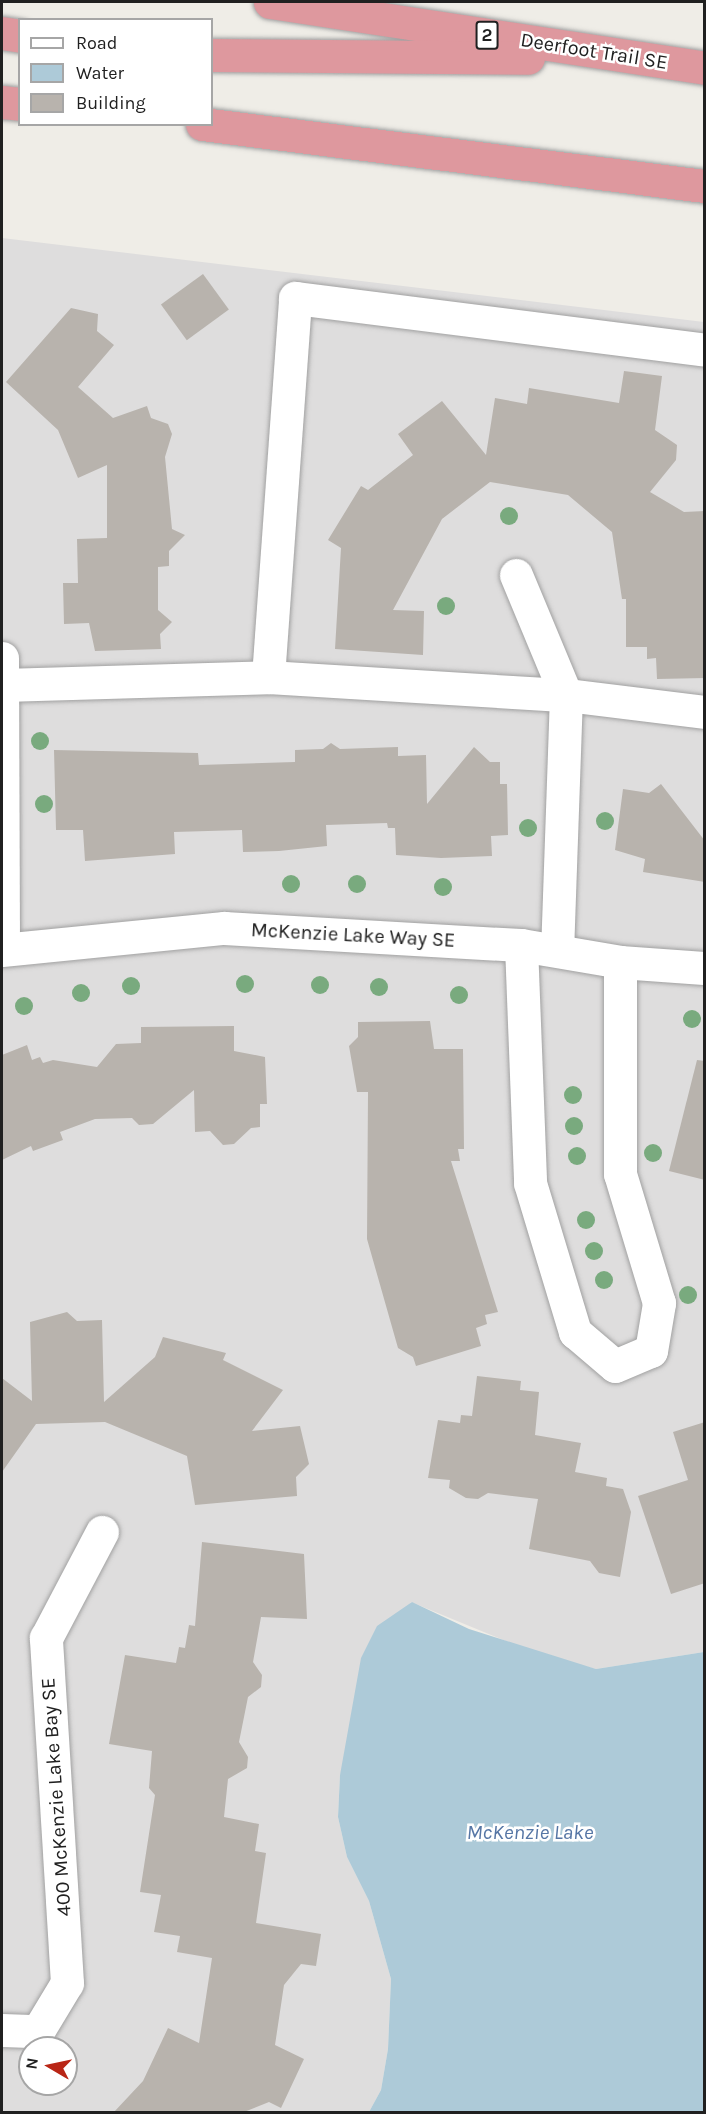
<!DOCTYPE html>
<style>
body{margin:0}
#map{position:relative;width:706px;height:2114px;overflow:hidden;background:#efede7;font-family:Karla,sans-serif}
div>[style]{position:absolute}
[style*='--x']{left:calc(var(--x)*1px);top:calc(var(--y)*1px);width:calc(var(--w)*1px);rotate:calc(var(--a)*1deg)}
.residential>*{inset:0;background:#dedddd}
.water>*{inset:0;background:#adcad8}
.building>*{inset:0;background:#b8b3ad;transform-origin:0 0}
.roads{filter:drop-shadow(0 0 2px #a1a1a1) drop-shadow(0 0 2px #a1a1a1)}
.minor>*{height:33px;margin:-16.5px;padding:0 16.5px;transform-origin:16.5px;border-radius:16.5px;background:#fff}
.highway>*{height:33px;margin:-16.5px;padding:0 16.5px;transform-origin:16.5px;border-radius:16.5px;background:#de989e}
.trees>*{width:18px;height:18px;margin:-9px;border-radius:50%;background:#79aa7e}
span{translate:-50% -50%;white-space:nowrap;text-align:center;line-height:1.15;-webkit-text-stroke:5px #fff;paint-order:stroke}
.shield-label span{padding:2px 4px;background:#fff;border:2px solid;border-radius:4px;-webkit-text-stroke-width:0}
.shield-label{font-size:18px;color:#202020;font-weight:700}
.street-label{font-size:20px;color:#202020}
.water-label{font-size:21px;color:#5676a5;font-style:italic}
.frame{position:absolute;inset:0;border:3px solid #202020;pointer-events:none}
.legend{position:absolute;left:18px;top:18px;width:195px;height:108px;box-sizing:border-box;background:#fff;border:2px solid #a6a6a6;margin:0;padding:8px 10px;list-style:none;font-size:18px;color:#202020}
.legend li{display:flex;align-items:center;gap:12px;height:30px}
.legend b{width:30px;border:2px solid #a6a6a6}
.north{position:absolute;left:18px;top:2036px;width:60px;height:60px;box-sizing:border-box;background:#fff;border:2px solid #a6a6a6;border-radius:50%;rotate:279deg;font-size:16px;font-weight:700;line-height:24px;text-align:center;color:#202020}
.north::after{content:'';display:block;margin:auto;width:21px;height:27px;background:#b92616;clip-path:polygon(50% 0,100% 100%,50% 72%,0 100%)}
</style>
<div id="map">
<div class="residential">
<div style="clip-path:polygon(evenodd,2px 238px,704px 322px,704px 1652px,596px 1669px,537px 1654px,411px 1602px,340px 1775px,338px 1817px,347px 1857px,369px 1901px,391px 1979px,388px 2049px,381px 2090px,369px 2112px,2px 2112px,2px 238px,30px 2048px,66px 2048px,66px 2084px,30px 2084px,30px 2048px)"></div>
</div>
<div class="water">
<div style="clip-path:polygon(412px 1602px,469px 1629px,596px 1669px,704px 1652px,704px 2112px,369px 2112px,381px 2090px,388px 2049px,391px 1979px,369px 1901px,347px 1857px,338px 1817px,340px 1775px,361px 1658px,377px 1626px)"></div>
</div>
<div class="building">
<div style="left:203px;top:274px;width:44px;height:52px;rotate:54deg"></div>
<div style="clip-path:polygon(71px 308px,98px 314px,97px 331px,114px 345px,78px 387px,113px 418px,147px 406px,151px 418px,168px 424px,172px 434px,165px 457px,172px 529px,185px 535px,169px 551px,169px 566px,158px 567px,158px 610px,172px 622px,160px 634px,161px 649px,95px 651px,89px 623px,64px 624px,63px 583px,78px 583px,77px 539px,107px 538px,107px 465px,78px 478px,58px 430px,6px 382px)"></div>
<div style="clip-path:polygon(624px 371px,662px 376px,655px 430px,677px 445px,676px 460px,650px 492px,684px 512px,705px 511px,705px 678px,657px 679px,656px 658px,647px 659px,647px 647px,626px 647px,626px 599px,622px 599px,612px 532px,568px 495px,490px 482px,442px 519px,393px 610px,424px 611px,423px 655px,335px 649px,341px 548px,328px 540px,361px 486px,368px 490px,413px 455px,398px 434px,442px 401px,486px 455px,495px 398px,527px 404px,529px 388px,619px 403px)"></div>
<div style="clip-path:polygon(331px 743px,340px 749px,398px 747px,398px 756px,426px 755px,427px 804px,474px 747px,490px 762px,500px 762px,500px 784px,507px 784px,508px 835px,491px 836px,492px 856px,441px 858px,396px 855px,395px 828px,388px 828px,387px 823px,326px 825px,327px 846px,279px 851px,243px 852px,242px 830px,174px 832px,175px 854px,85px 861px,83px 830px,56px 830px,54px 750px,198px 753px,199px 765px,295px 762px,295px 750px,323px 749px)"></div>
<div style="clip-path:polygon(661px 784px,705px 841px,705px 882px,643px 872px,645px 859px,615px 850px,623px 789px,649px 793px)"></div>
<div style="clip-path:polygon(430px 1021px,434px 1049px,463px 1049px,464px 1149px,458px 1149px,460px 1161px,451px 1161px,498px 1312px,485px 1315px,487px 1324px,476px 1328px,481px 1346px,416px 1366px,413px 1357px,398px 1348px,367px 1239px,368px 1092px,357px 1092px,349px 1046px,358px 1037px,358px 1022px)"></div>
<div style="clip-path:polygon(234px 1026px,234px 1051px,265px 1057px,267px 1104px,260px 1104px,260px 1127px,251px 1128px,234px 1144px,223px 1145px,210px 1131px,195px 1132px,194px 1090px,153px 1124px,139px 1125px,132px 1118px,95px 1119px,60px 1132px,63px 1140px,33px 1151px,31px 1146px,2px 1160px,2px 1055px,27px 1045px,32px 1060px,40px 1057px,43px 1063px,53px 1060px,97px 1067px,116px 1044px,141px 1043px,141px 1027px)"></div>
<div style="clip-path:polygon(697px 1060px,705px 1061px,705px 1180px,669px 1171px)"></div>
<div style="clip-path:polygon(67px 1312px,77px 1321px,102px 1320px,104px 1402px,155px 1357px,163px 1337px,226px 1353px,223px 1360px,283px 1390px,252px 1431px,300px 1426px,309px 1464px,296px 1477px,297px 1496px,195px 1505px,187px 1456px,105px 1422px,36px 1424px,2px 1472px,2px 1378px,32px 1401px,30px 1322px)"></div>
<div style="clip-path:polygon(477px 1376px,521px 1381px,520px 1390px,539px 1392px,535px 1435px,581px 1443px,575px 1472px,607px 1478px,606px 1486px,623px 1489px,631px 1512px,620px 1577px,599px 1573px,590px 1561px,529px 1549px,538px 1499px,488px 1493px,478px 1499px,466px 1498px,449px 1488px,450px 1480px,428px 1478px,438px 1420px,460px 1423px,461px 1415px,472px 1416px)"></div>
<div style="clip-path:polygon(705px 1422px,705px 1583px,671px 1594px,638px 1496px,688px 1480px,673px 1432px)"></div>
<div style="clip-path:polygon(202px 1542px,304px 1554px,307px 1619px,261px 1617px,253px 1662px,262px 1675px,261px 1687px,248px 1697px,239px 1742px,248px 1757px,247px 1768px,228px 1779px,224px 1817px,259px 1824px,255px 1851px,266px 1853px,256px 1923px,321px 1934px,316px 1966px,301px 1964px,284px 1985px,275px 2045px,304px 2059px,281px 2108px,269px 2102px,244px 2112px,114px 2112px,143px 2081px,168px 2028px,199px 2043px,212px 1958px,177px 1952px,180px 1936px,154px 1932px,161px 1895px,140px 1892px,155px 1795px,149px 1788px,152px 1751px,109px 1744px,125px 1655px,176px 1663px,179px 1647px,185px 1648px,189px 1625px,195px 1626px)"></div>
</div>
<div class="roads">
<div class="minor">
<div style="--x:516;--y:575;--w:130;--a:67.4"></div>
<div style="--x:566;--y:695;--w:254;--a:92"></div>
<div style="--x:2;--y:658;--w:291;--a:89.8"></div>
<div style="--x:268;--y:677;--w:380;--a:-85.9"></div>
<div style="--x:295;--y:298;--w:412;--a:7.2"></div>
<div style="--x:3;--y:685;--w:265;--a:-1.7"></div>
<div style="--x:268;--y:677;--w:299;--a:3.5"></div>
<div style="--x:566;--y:695;--w:139;--a:7"></div>
<div style="--x:521;--y:945;--w:238;--a:87.8"></div>
<div style="--x:530;--y:1183;--w:156;--a:73.2"></div>
<div style="--x:575;--y:1332;--w:52;--a:40.4"></div>
<div style="--x:615;--y:1366;--w:39;--a:-23"></div>
<div style="--x:651;--y:1351;--w:49;--a:-80.5"></div>
<div style="--x:659;--y:1303;--w:135;--a:-106.8"></div>
<div style="--x:620;--y:1174;--w:212;--a:-90"></div>
<div style="--x:2;--y:950;--w:223;--a:-5.7"></div>
<div style="--x:224;--y:928;--w:297;--a:3.3"></div>
<div style="--x:521;--y:945;--w:100;--a:9.7"></div>
<div style="--x:620;--y:962;--w:84;--a:4.1"></div>
<div style="--x:2;--y:2030;--w:36;--a:2"></div>
<div style="--x:38;--y:2031;--w:56;--a:-58.9"></div>
<div style="--x:67;--y:1983;--w:346;--a:-93.5"></div>
<div style="--x:46;--y:1638;--w:120;--a:-62.2"></div>
</div>
<div class="highway">
<div style="--x:270;--y:2;--w:439;--a:8.6"></div>
<div style="--x:2;--y:33;--w:18;--a:9"></div>
<div style="--x:212;--y:55;--w:316;--a:0.5"></div>
<div style="--x:2;--y:102;--w:18;--a:6"></div>
<div style="--x:202;--y:124;--w:506;--a:7.04"></div>
</div>
</div>
<div class="trees">
<div style="left:509px;top:516px"></div>
<div style="left:446px;top:606px"></div>
<div style="left:40px;top:741px"></div>
<div style="left:44px;top:804px"></div>
<div style="left:605px;top:821px"></div>
<div style="left:528px;top:828px"></div>
<div style="left:291px;top:884px"></div>
<div style="left:357px;top:884px"></div>
<div style="left:443px;top:887px"></div>
<div style="left:245px;top:984px"></div>
<div style="left:320px;top:985px"></div>
<div style="left:131px;top:986px"></div>
<div style="left:379px;top:987px"></div>
<div style="left:81px;top:993px"></div>
<div style="left:459px;top:995px"></div>
<div style="left:24px;top:1006px"></div>
<div style="left:692px;top:1019px"></div>
<div style="left:573px;top:1095px"></div>
<div style="left:574px;top:1126px"></div>
<div style="left:653px;top:1153px"></div>
<div style="left:577px;top:1156px"></div>
<div style="left:586px;top:1220px"></div>
<div style="left:594px;top:1251px"></div>
<div style="left:604px;top:1280px"></div>
<div style="left:688px;top:1295px"></div>
</div>
<div class="shield-label">
<span style="left:487px;top:35px">2</span>
</div>
<div class="street-label">
<span style="left:594px;top:51px;rotate:9deg">Deerfoot Trail SE</span>
<span style="left:353px;top:935px;rotate:3deg">McKenzie Lake Way SE</span>
<span style="left:56px;top:1797px;rotate:-94deg">400 McKenzie Lake Bay SE</span>
</div>
<div class="water-label">
<span style="left:530px;top:1832px">McKenzie Lake</span>
</div>
<div class="frame"></div>
<ul class="legend">
<li><b style="height:8px;background:#fff"></b>Road</li>
<li><b style="height:16px;background:#adcad8"></b>Water</li>
<li><b style="height:16px;background:#b8b3ad"></b>Building</li>
</ul>
<div class="north">N</div>
</div>
